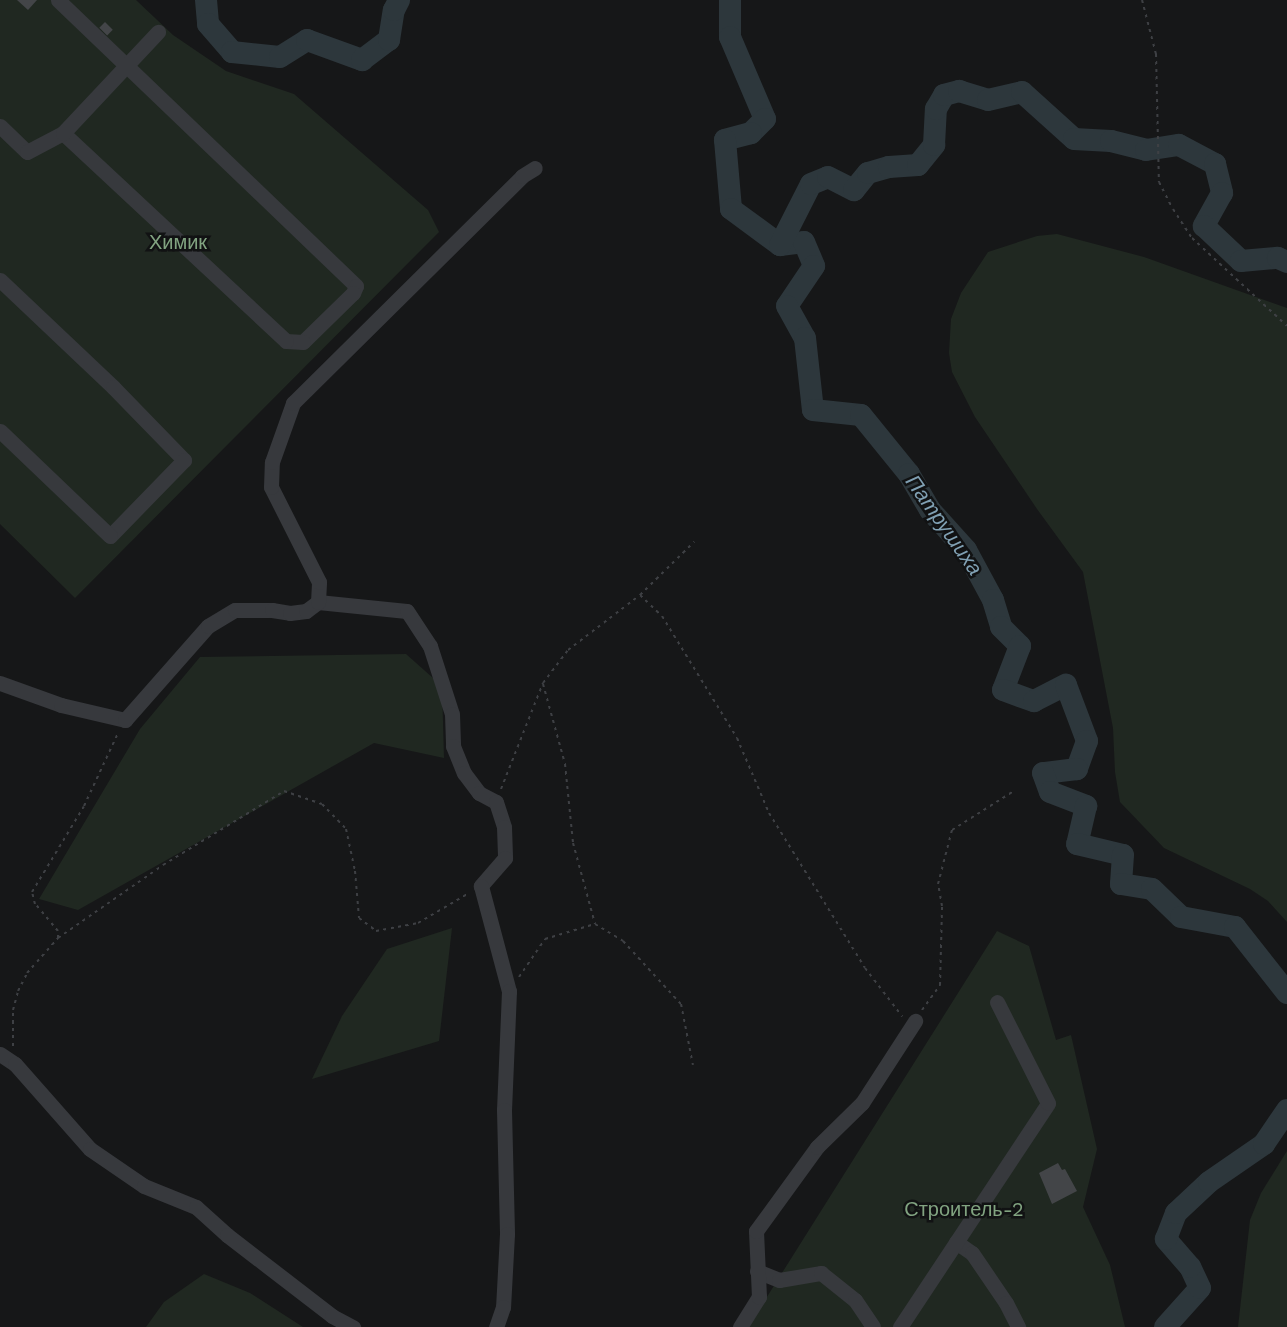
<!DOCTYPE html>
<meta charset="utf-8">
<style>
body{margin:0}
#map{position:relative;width:1287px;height:1327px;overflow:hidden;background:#161718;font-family:"Work Sans",sans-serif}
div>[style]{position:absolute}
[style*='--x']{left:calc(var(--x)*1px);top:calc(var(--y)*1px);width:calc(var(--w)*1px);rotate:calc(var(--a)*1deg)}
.green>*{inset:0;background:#202821}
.river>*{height:22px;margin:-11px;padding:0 11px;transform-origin:11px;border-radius:11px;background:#2d373c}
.building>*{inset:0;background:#434548;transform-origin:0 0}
.path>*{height:2px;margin-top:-1px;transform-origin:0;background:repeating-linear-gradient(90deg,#3e4044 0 3px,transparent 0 7.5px)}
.minor>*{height:15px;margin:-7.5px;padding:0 7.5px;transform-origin:7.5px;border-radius:7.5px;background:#37393d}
span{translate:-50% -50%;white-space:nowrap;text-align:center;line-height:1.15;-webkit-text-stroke:5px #111213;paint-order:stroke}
.park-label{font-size:20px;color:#81a380}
.water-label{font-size:21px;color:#80a0b3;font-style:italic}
</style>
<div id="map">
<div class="green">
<div style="clip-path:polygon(0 0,136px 0,173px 35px,226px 71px,294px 94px,428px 210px,439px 232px,75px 598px,0 524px)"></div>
<div style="clip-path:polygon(1057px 234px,1144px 257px,1287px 308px,1287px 922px,1268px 901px,1250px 889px,1164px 848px,1120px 802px,1115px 772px,1113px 728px,1083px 572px,1037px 509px,975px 417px,952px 372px,949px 353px,951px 319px,961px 293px,988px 252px,1037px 236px)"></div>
<div style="clip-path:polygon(406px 654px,442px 686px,444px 758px,374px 743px,78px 910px,39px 899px,140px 729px,200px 657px)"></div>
<div style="clip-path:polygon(452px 928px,439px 1041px,312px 1079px,342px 1016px,387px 949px)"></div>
<div style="clip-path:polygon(997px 931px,1029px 946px,1056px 1040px,1071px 1035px,1097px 1149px,1083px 1207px,1110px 1265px,1125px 1327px,748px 1327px)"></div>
<div style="clip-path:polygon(1287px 1151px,1287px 1327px,1238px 1327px,1250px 1220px,1261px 1193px)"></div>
<div style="clip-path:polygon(204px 1274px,250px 1293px,303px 1327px,146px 1327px,164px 1302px)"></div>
</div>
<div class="river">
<div style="--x:206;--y:0;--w:24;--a:85"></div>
<div style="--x:208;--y:24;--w:37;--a:49"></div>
<div style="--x:232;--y:52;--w:48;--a:5.9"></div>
<div style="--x:280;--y:57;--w:32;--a:-32"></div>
<div style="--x:307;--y:40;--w:59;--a:20"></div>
<div style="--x:362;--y:60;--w:34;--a:-37"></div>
<div style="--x:389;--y:40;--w:30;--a:-81"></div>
<div style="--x:394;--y:10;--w:11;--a:-63"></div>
<div style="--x:730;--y:0;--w:37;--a:90"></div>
<div style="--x:730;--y:37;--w:89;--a:66.9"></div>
<div style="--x:765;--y:119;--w:20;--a:135"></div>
<div style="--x:751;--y:133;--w:27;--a:165"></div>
<div style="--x:725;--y:140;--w:69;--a:85"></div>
<div style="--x:731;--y:209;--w:61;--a:36.3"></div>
<div style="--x:780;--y:245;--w:24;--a:-7"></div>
<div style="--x:804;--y:242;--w:26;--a:67"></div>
<div style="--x:814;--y:266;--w:48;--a:124"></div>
<div style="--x:787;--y:306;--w:37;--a:61"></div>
<div style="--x:805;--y:338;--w:72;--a:83.7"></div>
<div style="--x:813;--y:410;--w:48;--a:5.9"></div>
<div style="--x:861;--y:415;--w:76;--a:50.9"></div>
<div style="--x:909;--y:474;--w:42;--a:59.7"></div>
<div style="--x:930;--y:510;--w:54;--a:48"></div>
<div style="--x:966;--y:550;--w:57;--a:61.6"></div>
<div style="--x:993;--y:600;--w:28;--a:73"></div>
<div style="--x:1001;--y:627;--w:27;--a:45"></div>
<div style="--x:1020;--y:646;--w:47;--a:111.1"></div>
<div style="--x:1003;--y:690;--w:33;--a:20"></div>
<div style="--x:1034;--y:701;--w:36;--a:-27"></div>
<div style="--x:1066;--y:685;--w:60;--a:69.4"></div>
<div style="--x:1087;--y:741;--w:30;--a:110"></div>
<div style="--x:1077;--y:769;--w:34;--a:173"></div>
<div style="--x:1043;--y:773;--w:20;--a:70"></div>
<div style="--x:1050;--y:792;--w:39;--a:21"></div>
<div style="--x:1086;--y:806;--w:39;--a:103"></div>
<div style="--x:1077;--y:844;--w:47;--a:13.4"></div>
<div style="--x:1123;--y:855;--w:29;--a:94"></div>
<div style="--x:1121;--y:884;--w:31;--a:9"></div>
<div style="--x:1152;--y:889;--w:40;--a:44"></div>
<div style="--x:1181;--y:917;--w:55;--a:10.5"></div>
<div style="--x:1235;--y:927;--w:84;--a:51.8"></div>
<div style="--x:780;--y:245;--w:68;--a:-63.1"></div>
<div style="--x:811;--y:184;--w:18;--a:-22"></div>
<div style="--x:828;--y:177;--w:29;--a:27"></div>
<div style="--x:854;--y:190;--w:22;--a:-51"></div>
<div style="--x:868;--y:173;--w:22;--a:-16"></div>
<div style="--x:889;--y:167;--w:29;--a:-4"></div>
<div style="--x:918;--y:165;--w:26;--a:-51"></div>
<div style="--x:934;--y:145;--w:36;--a:-87"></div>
<div style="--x:936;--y:109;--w:16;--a:-60"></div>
<div style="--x:944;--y:95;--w:16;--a:-15"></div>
<div style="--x:959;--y:91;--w:30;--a:17"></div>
<div style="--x:988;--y:100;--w:35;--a:-13"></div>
<div style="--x:1022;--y:92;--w:70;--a:42.1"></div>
<div style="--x:1074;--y:139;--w:37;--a:3"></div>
<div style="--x:1111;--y:141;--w:36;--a:14"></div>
<div style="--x:1146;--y:150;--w:33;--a:-9"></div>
<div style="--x:1179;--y:145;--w:41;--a:27.8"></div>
<div style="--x:1215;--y:164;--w:30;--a:76"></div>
<div style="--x:1222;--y:193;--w:38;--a:119"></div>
<div style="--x:1204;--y:226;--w:51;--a:43.4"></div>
<div style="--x:1241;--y:261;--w:37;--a:-5"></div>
<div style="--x:1278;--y:258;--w:10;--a:24"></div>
<div style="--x:1165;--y:1327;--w:52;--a:-48.1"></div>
<div style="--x:1200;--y:1288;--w:23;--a:-115"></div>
<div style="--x:1190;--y:1267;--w:37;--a:-131"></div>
<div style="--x:1166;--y:1239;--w:28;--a:-69"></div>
<div style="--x:1176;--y:1213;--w:45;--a:-43.2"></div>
<div style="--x:1209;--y:1182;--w:67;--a:-34.6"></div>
<div style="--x:1264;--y:1144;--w:41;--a:-55.9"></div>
</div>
<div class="building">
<div style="clip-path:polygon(17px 0,37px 0,28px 10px)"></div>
<div style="left:105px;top:22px;width:11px;height:8px;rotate:45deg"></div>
<div style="clip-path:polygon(1058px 1163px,1062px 1170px,1065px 1169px,1077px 1191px,1052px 1204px,1039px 1173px)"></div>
</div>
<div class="path">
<div style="--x:1142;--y:0;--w:56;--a:75.5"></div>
<div style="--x:1156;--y:54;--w:128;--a:88.7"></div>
<div style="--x:1159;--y:182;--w:30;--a:63"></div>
<div style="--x:1173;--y:209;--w:35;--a:57"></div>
<div style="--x:1192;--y:238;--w:129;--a:42.8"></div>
<div style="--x:640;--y:595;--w:30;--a:44"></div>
<div style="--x:662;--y:616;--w:143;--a:58.4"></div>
<div style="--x:737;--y:738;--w:82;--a:66.9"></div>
<div style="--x:769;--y:813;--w:182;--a:58.2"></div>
<div style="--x:865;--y:968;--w:61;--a:52.4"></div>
<div style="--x:543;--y:684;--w:83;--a:74.6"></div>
<div style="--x:565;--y:764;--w:79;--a:84.2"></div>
<div style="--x:573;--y:843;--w:84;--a:74.8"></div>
<div style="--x:501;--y:789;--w:114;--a:-68.4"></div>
<div style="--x:543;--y:683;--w:41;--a:-52.9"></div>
<div style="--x:568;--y:650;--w:91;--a:-37.4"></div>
<div style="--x:640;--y:595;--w:76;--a:-44.5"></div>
<div style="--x:58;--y:938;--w:7;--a:-90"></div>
<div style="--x:58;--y:931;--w:35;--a:-130"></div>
<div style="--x:35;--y:904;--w:12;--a:-104"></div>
<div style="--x:32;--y:892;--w:100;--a:-58.8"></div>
<div style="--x:84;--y:806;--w:81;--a:-65"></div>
<div style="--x:519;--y:977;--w:46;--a:-55.6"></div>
<div style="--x:545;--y:939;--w:52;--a:-16.7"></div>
<div style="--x:595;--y:924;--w:33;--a:31"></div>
<div style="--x:623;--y:941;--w:86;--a:47.4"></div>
<div style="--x:681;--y:1004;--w:62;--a:78.9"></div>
<div style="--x:922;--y:1010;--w:31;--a:-54"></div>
<div style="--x:940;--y:985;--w:79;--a:-88.5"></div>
<div style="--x:942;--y:906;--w:22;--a:-100"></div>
<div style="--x:938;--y:884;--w:56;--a:-75.5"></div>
<div style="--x:952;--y:830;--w:71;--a:-32.3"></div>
<div style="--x:13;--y:1046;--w:36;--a:-90"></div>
<div style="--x:13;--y:1010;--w:20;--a:-75"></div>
<div style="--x:18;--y:991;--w:20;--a:-63"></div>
<div style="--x:27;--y:973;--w:47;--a:-48.5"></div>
<div style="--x:58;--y:938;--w:128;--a:-34.8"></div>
<div style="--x:163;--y:865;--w:142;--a:-31.4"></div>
<div style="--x:284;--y:791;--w:40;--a:18.9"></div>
<div style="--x:322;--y:804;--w:35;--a:46"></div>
<div style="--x:346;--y:829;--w:43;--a:77.9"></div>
<div style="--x:355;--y:871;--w:47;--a:85.1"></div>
<div style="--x:359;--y:918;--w:21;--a:37"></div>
<div style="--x:376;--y:931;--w:43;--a:-10.8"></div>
<div style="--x:418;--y:923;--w:59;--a:-30.5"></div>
</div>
<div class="minor">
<div style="--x:58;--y:0;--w:413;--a:43.8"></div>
<div style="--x:356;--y:286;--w:8;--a:113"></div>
<div style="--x:353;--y:293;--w:70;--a:135.6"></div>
<div style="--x:303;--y:342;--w:17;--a:-177"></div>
<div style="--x:286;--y:341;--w:305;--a:-137"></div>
<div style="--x:0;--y:126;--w:37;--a:44"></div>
<div style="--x:27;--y:152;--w:41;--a:-27.8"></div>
<div style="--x:63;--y:133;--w:139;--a:-46.8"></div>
<div style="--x:0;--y:280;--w:156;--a:43.4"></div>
<div style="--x:113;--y:387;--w:102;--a:45.8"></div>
<div style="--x:184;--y:460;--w:106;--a:134.2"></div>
<div style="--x:110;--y:536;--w:152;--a:-136.3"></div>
<div style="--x:318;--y:602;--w:89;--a:5.8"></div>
<div style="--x:407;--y:611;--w:42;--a:56.7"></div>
<div style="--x:430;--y:646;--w:71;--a:72.1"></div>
<div style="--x:452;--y:714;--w:32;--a:88"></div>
<div style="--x:453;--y:746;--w:29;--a:68"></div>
<div style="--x:464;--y:773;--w:25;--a:53"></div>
<div style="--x:479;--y:793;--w:19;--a:28"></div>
<div style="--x:496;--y:802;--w:26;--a:72"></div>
<div style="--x:504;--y:827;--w:31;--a:88"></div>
<div style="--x:505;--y:858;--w:37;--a:131"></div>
<div style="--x:481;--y:886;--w:109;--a:75.1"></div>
<div style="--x:509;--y:991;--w:119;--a:92.4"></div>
<div style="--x:504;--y:1110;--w:124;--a:88.6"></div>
<div style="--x:507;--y:1234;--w:73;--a:93.1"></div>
<div style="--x:503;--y:1307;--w:21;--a:109"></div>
<div style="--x:0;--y:683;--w:65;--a:19.8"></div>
<div style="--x:61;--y:705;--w:66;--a:13.2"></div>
<div style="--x:125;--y:720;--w:125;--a:-48.6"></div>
<div style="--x:208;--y:626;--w:31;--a:-31"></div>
<div style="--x:235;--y:610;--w:37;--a:0"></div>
<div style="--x:272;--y:610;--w:18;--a:9"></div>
<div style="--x:290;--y:613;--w:16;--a:-7"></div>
<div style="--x:306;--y:611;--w:15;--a:-37"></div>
<div style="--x:318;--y:602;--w:20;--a:-87"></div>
<div style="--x:319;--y:582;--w:106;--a:-116.8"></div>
<div style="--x:271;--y:487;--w:25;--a:-88"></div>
<div style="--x:272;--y:462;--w:63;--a:-70.4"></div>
<div style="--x:293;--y:403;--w:322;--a:-44.7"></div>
<div style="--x:522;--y:176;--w:15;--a:-32"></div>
<div style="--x:0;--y:1054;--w:18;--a:34"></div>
<div style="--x:15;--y:1064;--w:113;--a:48.6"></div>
<div style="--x:90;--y:1149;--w:65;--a:34.4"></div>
<div style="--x:144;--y:1186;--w:56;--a:22"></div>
<div style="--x:196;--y:1207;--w:42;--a:42.1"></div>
<div style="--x:227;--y:1235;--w:133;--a:37.6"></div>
<div style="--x:332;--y:1316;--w:24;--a:28"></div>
<div style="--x:956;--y:1242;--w:19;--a:35"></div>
<div style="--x:972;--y:1253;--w:60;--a:55.8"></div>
<div style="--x:1006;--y:1303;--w:27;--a:63"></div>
<div style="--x:757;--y:1271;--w:24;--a:22"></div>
<div style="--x:779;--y:1280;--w:43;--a:-9.5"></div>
<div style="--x:821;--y:1273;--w:43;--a:38.5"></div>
<div style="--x:855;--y:1300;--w:32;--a:56"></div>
<div style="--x:740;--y:1327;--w:36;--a:-58"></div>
<div style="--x:759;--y:1297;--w:66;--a:-92.6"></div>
<div style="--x:756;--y:1231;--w:104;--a:-54"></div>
<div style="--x:817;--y:1147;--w:63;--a:-44.4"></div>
<div style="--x:862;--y:1103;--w:98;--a:-57.1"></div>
<div style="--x:900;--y:1327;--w:268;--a:-56.5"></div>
<div style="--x:1048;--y:1103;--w:113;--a:-116.8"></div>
</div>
<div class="park-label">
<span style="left:178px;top:242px">Химик</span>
<span style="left:964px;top:1209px">Строитель-2</span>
</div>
<div class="water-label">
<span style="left:944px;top:525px;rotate:55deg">Патрушиха</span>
</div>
</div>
